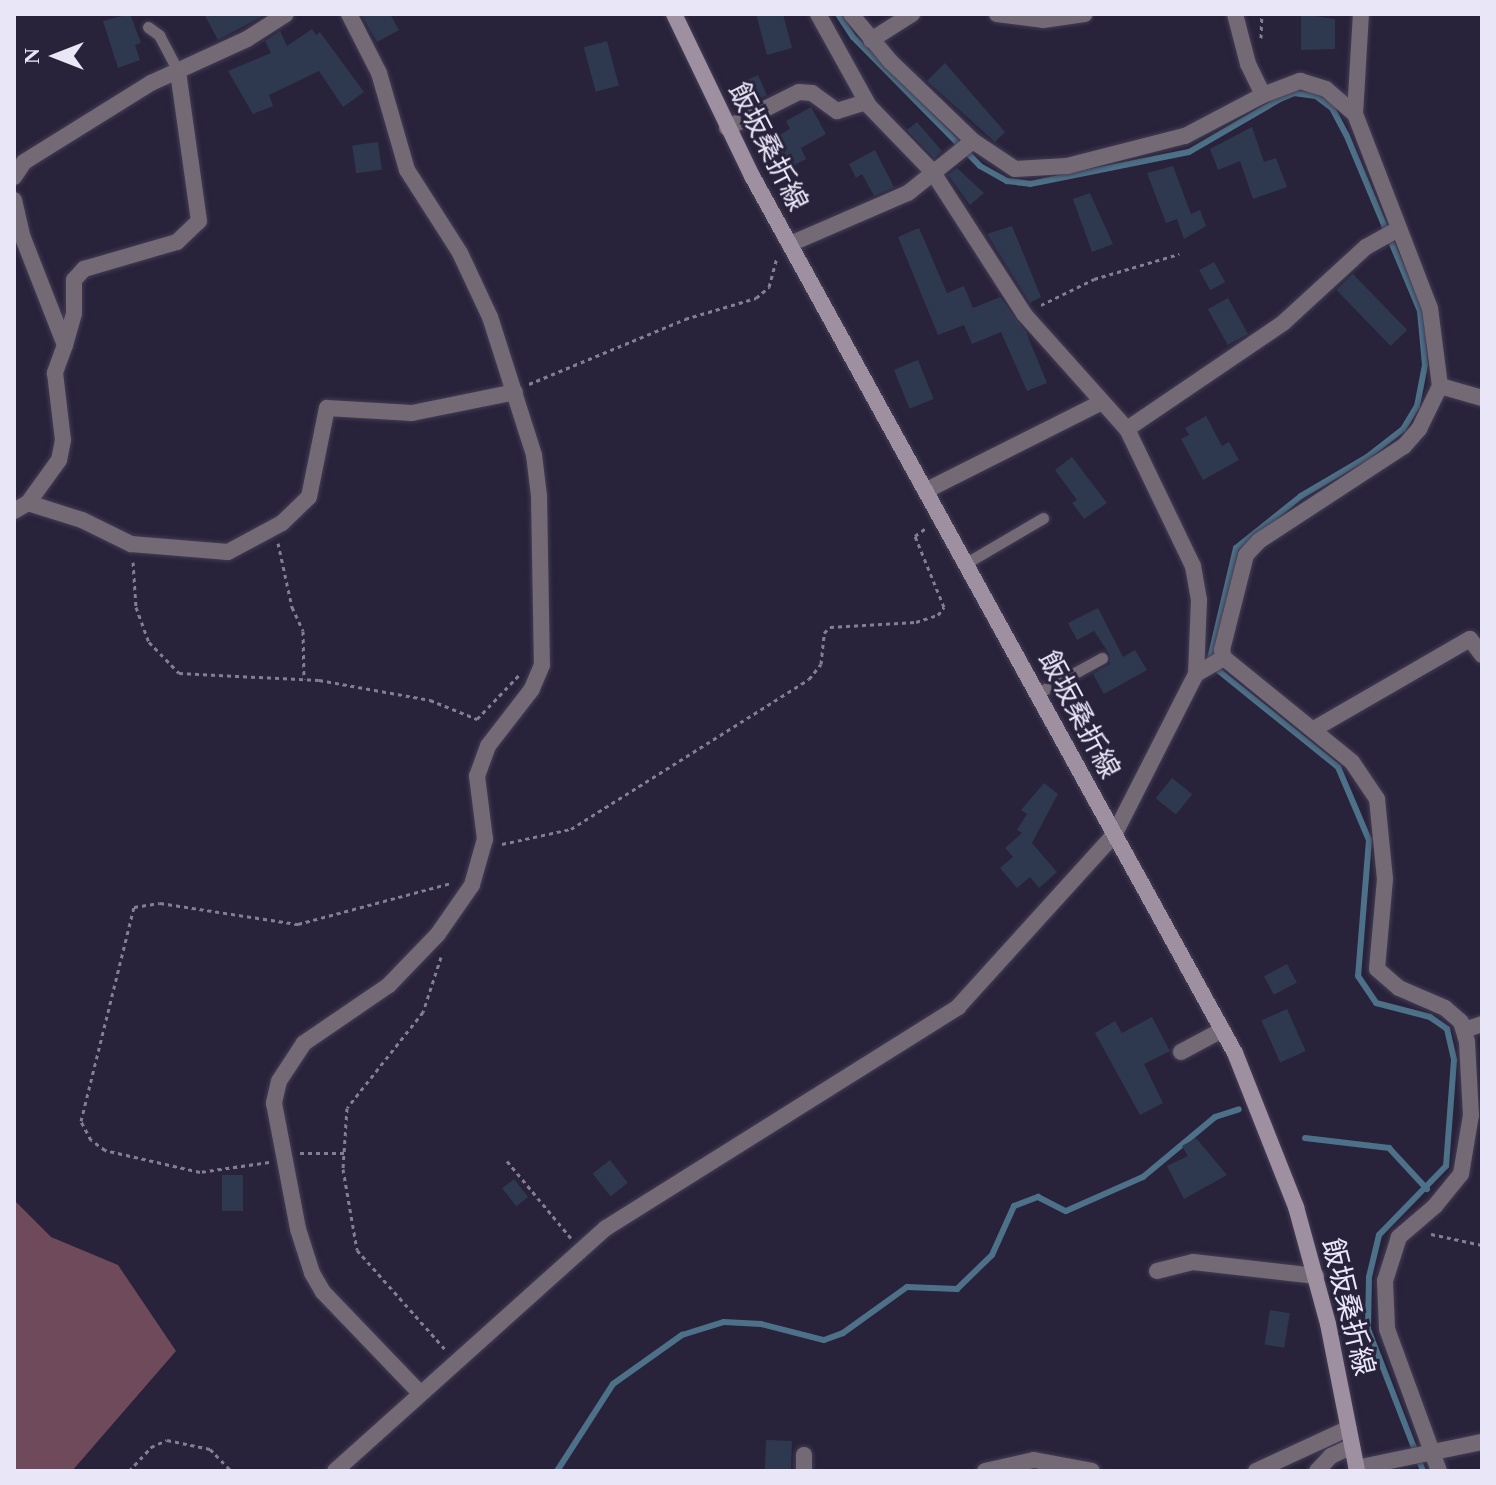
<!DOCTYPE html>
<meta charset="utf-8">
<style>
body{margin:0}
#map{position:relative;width:1496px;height:1485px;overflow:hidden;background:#28223a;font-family:"Times New Roman","Noto Sans JP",serif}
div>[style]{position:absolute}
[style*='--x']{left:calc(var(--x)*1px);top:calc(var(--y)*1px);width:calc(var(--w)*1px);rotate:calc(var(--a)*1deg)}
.forest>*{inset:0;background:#6e4a5a}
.stream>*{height:6px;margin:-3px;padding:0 3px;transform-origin:3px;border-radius:3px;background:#4d7188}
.building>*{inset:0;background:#2e3950;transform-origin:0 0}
.path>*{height:3px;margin-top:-1.5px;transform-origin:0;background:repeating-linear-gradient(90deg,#837e93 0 4px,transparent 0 8px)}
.roads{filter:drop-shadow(0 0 2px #433d54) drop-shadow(0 0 2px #433d54)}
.service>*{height:11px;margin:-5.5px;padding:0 5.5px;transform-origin:5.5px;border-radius:5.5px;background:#746a75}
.minor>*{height:16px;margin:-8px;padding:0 8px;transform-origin:8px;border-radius:8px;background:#746a75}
.secondary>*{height:16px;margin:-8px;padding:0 8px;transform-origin:8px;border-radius:8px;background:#9f90a1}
span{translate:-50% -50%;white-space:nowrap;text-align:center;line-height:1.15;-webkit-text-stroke:6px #28223a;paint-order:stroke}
.street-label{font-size:28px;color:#e9e6f7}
.frame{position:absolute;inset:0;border:16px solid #e9e6f7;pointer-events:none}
.north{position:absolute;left:16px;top:16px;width:80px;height:80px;-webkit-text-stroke:6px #28223a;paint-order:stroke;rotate:270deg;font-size:22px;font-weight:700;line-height:32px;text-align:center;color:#e9e6f7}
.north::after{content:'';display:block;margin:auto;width:28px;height:36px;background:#e9e6f7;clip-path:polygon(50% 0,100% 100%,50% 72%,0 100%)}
</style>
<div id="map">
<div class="forest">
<div style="clip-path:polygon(14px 1200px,51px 1237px,118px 1265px,176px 1351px,72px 1471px,14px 1471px)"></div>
</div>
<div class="stream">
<div style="--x:838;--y:14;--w:27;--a:57"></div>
<div style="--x:853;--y:37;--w:181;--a:45.4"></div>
<div style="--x:980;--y:166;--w:31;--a:29"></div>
<div style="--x:1007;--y:181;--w:23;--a:7"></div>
<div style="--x:1030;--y:184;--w:162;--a:-11.4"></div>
<div style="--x:1189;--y:152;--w:105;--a:-30.2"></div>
<div style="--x:1280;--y:99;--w:15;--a:-23"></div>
<div style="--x:1294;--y:93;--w:22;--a:8"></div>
<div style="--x:1316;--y:96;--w:20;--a:37"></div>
<div style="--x:1332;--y:108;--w:30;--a:62"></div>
<div style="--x:1346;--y:134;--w:192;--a:67.3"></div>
<div style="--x:1420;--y:311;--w:54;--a:84.7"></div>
<div style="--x:1425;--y:365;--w:42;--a:101"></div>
<div style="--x:1417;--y:406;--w:27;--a:121"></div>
<div style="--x:1403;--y:429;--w:46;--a:142.1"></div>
<div style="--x:1367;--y:457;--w:77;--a:149.4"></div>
<div style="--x:1301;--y:496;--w:83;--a:141.3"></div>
<div style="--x:1236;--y:548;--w:118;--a:103.2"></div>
<div style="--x:1209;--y:663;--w:166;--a:38.9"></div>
<div style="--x:1338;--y:767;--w:79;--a:67"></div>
<div style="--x:1369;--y:840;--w:136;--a:94.6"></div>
<div style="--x:1358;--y:976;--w:32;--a:56"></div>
<div style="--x:1376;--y:1003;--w:56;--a:14.5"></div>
<div style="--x:1430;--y:1017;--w:21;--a:35"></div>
<div style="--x:1447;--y:1029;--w:32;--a:77"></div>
<div style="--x:1454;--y:1060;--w:106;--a:94.3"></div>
<div style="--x:1446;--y:1166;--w:96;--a:134.2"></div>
<div style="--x:1379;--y:1235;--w:43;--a:103.4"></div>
<div style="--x:1369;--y:1277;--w:52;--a:91.1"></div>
<div style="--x:1368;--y:1329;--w:152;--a:68.8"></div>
<div style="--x:1305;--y:1138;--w:85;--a:6.8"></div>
<div style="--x:1389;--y:1148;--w:56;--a:47.2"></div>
<div style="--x:557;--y:1471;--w:103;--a:-57.2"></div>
<div style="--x:613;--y:1384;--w:85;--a:-35.4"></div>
<div style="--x:682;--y:1335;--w:44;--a:-17.2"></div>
<div style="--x:724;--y:1322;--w:37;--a:3"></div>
<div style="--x:761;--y:1324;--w:65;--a:14.3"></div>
<div style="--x:824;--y:1340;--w:20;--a:-20"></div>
<div style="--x:843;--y:1333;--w:79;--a:-35.7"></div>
<div style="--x:907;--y:1287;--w:50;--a:2.3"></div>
<div style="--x:957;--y:1289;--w:49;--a:-44.2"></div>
<div style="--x:992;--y:1255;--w:54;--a:-65.8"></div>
<div style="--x:1014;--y:1206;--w:26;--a:-21"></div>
<div style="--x:1038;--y:1197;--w:31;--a:27"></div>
<div style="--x:1066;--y:1211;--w:84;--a:-23.8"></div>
<div style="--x:1143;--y:1177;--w:94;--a:-39.8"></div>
<div style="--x:1215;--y:1117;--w:25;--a:-18"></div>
</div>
<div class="building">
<div style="clip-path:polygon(130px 14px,141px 43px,135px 45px,140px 60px,118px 68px,103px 21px)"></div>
<div style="clip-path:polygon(204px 14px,266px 14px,218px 40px)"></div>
<div style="clip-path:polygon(361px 14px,390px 14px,399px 30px,377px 42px)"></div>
<div style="clip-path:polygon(756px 14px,783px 14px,792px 48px,767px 55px)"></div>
<div style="clip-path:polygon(1301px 14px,1335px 19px,1335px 49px,1301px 50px)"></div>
<div style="clip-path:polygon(312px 29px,316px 35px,320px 32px,364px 92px,343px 107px,319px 71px,269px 95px,273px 106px,253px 114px,228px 71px,271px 53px,265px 41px,280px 31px,287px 46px)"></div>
<div style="left:607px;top:41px;width:46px;height:24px;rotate:75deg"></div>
<div style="clip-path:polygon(945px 63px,1005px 132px,995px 142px,927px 81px)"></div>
<div style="left:758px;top:75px;width:22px;height:27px;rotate:66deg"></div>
<div style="clip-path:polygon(811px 107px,826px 134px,801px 148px,806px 159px,787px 169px,772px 139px,790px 129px,786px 121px)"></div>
<div style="clip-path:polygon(917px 122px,942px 151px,934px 158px,907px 130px)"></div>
<div style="clip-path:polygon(1252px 127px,1264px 162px,1276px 158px,1287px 187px,1253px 199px,1240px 161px,1218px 170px,1210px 149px)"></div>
<div style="left:378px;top:142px;width:28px;height:26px;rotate:82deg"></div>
<div style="clip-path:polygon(875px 150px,894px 187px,874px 196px,862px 174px,856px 178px,849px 164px)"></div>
<div style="clip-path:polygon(1173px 166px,1191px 214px,1200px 210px,1206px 226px,1184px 239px,1177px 219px,1166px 223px,1147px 173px)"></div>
<div style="clip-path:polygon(957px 168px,984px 193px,970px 205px,948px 175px)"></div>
<div style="clip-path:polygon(1090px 193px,1113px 244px,1092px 252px,1073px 199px)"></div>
<div style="clip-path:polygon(1012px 226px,1041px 297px,1030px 303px,987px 234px)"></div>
<div style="clip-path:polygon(919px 228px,947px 293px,964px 286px,973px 308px,1000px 297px,1026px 332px,1047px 383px,1027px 391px,1001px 332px,972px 344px,964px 325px,938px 335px,898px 237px)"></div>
<div style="left:1214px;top:262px;width:23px;height:17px;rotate:61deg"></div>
<div style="left:1353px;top:274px;width:78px;height:23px;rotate:46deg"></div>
<div style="left:1228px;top:298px;width:41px;height:23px;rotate:61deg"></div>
<div style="left:918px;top:360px;width:42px;height:26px;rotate:68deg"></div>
<div style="clip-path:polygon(1206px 416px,1222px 446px,1229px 442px,1239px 460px,1203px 480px,1181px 439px,1189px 435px,1185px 428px)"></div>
<div style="clip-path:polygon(1072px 457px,1107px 503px,1084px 519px,1072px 503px,1077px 500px,1055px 470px)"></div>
<div style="clip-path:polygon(1098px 608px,1123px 657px,1135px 650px,1147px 670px,1104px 694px,1093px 674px,1110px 664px,1110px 655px,1094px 631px,1077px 640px,1068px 623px)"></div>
<div style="left:1172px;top:778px;width:26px;height:26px;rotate:39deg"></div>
<div style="clip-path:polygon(1044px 783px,1058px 794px,1032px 843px,1057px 872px,1039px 888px,1030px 877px,1017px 888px,1000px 868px,1013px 857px,1005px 848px,1022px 833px,1017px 830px,1027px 814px,1021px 810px)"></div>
<div style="left:1287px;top:964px;width:21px;height:26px;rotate:62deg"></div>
<div style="left:1287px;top:1009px;width:46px;height:28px;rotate:66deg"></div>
<div style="clip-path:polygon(1152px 1017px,1170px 1051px,1144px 1064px,1163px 1103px,1140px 1115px,1095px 1033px,1115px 1021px,1122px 1033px)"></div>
<div style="clip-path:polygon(1196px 1138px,1227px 1175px,1184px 1199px,1167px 1166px,1188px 1156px,1182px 1146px)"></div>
<div style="left:610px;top:1160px;width:29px;height:22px;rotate:52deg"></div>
<div style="left:222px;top:1175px;width:21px;height:36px"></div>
<div style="left:514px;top:1179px;width:23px;height:15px;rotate:52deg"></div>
<div style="left:1270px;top:1310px;width:20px;height:35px;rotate:9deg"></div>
<div style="left:766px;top:1440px;width:26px;height:31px;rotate:2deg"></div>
</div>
<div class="path">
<div style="--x:1261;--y:38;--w:24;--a:-88"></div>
<div style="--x:1041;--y:305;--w:59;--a:-26.1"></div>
<div style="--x:1094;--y:279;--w:89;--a:-16.4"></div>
<div style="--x:529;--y:384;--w:169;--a:-22.6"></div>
<div style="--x:685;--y:319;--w:74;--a:-16.5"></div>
<div style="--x:756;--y:298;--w:17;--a:-40"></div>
<div style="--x:769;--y:287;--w:31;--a:-75"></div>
<div style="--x:278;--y:543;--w:66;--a:77.7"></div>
<div style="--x:292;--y:607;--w:26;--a:65"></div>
<div style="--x:303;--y:631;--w:48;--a:88.8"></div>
<div style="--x:133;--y:562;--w:45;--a:86.2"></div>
<div style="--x:136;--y:607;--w:37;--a:70"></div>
<div style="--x:149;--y:642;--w:43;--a:45.9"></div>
<div style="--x:179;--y:673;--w:140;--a:2.9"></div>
<div style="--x:319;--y:680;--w:113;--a:10.2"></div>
<div style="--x:430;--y:700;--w:51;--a:22"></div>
<div style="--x:477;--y:719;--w:61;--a:-46.3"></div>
<div style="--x:502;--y:844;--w:71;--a:-12.3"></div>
<div style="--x:571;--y:829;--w:281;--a:-32.2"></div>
<div style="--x:809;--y:679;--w:19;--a:-51"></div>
<div style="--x:821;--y:664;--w:31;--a:-84"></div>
<div style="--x:824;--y:633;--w:8;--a:-45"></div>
<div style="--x:830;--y:627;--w:86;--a:-3.3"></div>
<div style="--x:916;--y:622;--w:23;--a:-18"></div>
<div style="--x:938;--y:615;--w:10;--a:-53"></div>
<div style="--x:944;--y:607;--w:77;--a:-112.2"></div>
<div style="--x:915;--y:536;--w:14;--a:-36"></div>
<div style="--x:441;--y:957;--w:58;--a:108.1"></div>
<div style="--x:423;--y:1012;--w:122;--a:128.4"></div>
<div style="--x:347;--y:1108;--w:61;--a:93.8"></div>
<div style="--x:343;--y:1169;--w:82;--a:80.2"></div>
<div style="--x:357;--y:1250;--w:132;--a:48.4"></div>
<div style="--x:300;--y:1153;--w:44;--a:0"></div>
<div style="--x:507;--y:1161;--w:100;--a:50.3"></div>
<div style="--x:269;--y:1162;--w:70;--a:171.8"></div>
<div style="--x:200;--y:1172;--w:98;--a:-167"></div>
<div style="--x:105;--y:1150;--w:17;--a:-144"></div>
<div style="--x:91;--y:1140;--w:21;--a:-118"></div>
<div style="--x:81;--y:1121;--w:220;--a:-76.1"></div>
<div style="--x:134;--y:907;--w:26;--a:-9"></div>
<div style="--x:160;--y:903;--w:140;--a:8.7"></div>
<div style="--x:298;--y:924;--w:158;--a:-15"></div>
<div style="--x:1431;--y:1234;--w:52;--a:12.2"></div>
<div style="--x:129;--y:1471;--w:33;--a:-47"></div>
<div style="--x:151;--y:1447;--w:17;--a:-24"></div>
<div style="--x:167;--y:1440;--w:44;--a:11.8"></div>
<div style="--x:210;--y:1449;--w:30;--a:46"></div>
</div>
<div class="roads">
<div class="service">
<div style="--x:148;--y:27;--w:14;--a:36"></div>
<div style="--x:159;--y:35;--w:41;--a:62.2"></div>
<div style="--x:968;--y:562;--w:87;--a:-30.4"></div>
<div style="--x:1038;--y:693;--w:73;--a:-28.7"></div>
</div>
<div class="minor">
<div style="--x:349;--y:14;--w:66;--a:63"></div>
<div style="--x:379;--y:73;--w:101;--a:73.9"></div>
<div style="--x:407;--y:170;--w:98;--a:57.4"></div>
<div style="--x:460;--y:253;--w:71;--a:64.9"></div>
<div style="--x:490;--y:317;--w:145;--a:72.3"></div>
<div style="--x:534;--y:455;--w:41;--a:83"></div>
<div style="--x:539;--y:496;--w:169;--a:89"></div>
<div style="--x:542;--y:665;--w:26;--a:113"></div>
<div style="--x:532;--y:689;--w:72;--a:127.7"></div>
<div style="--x:488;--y:746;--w:32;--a:110"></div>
<div style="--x:477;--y:776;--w:64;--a:82.8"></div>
<div style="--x:485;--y:839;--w:48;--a:105.8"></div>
<div style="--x:472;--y:885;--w:60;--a:124.8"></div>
<div style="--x:438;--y:934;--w:71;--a:133.9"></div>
<div style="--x:389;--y:985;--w:103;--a:145.7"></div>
<div style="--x:304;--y:1043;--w:45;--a:123.3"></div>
<div style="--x:279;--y:1081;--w:23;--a:103"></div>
<div style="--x:274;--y:1103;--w:128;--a:79.2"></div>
<div style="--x:298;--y:1229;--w:46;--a:72.3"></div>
<div style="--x:312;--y:1273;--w:22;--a:60"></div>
<div style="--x:323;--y:1292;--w:139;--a:46.2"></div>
<div style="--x:818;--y:14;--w:105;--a:61"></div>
<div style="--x:869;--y:106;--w:91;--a:45.9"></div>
<div style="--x:932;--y:171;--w:170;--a:57.2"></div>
<div style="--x:1024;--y:314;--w:154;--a:48.2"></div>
<div style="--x:1127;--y:429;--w:152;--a:64.3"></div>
<div style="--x:1193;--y:566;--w:35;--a:80"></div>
<div style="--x:1199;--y:600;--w:74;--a:92.3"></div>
<div style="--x:851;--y:14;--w:61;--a:50.3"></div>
<div style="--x:890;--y:61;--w:115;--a:43.9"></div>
<div style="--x:973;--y:141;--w:50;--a:33.7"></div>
<div style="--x:1015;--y:169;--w:52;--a:-3.3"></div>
<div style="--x:1067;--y:166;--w:122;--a:-14.3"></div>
<div style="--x:1185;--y:136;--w:88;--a:-27.7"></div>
<div style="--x:1263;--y:95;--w:40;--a:-21"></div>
<div style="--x:1300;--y:81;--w:27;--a:17"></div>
<div style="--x:1326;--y:89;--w:38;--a:41"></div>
<div style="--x:1355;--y:114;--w:208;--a:68.9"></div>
<div style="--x:1430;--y:308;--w:79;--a:82.7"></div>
<div style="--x:1440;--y:386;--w:48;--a:116"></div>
<div style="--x:1419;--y:429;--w:23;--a:131"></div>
<div style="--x:1404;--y:446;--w:173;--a:146.8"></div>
<div style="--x:1259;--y:541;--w:19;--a:133"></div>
<div style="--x:1246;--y:555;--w:98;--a:104.2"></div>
<div style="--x:1222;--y:650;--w:8;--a:76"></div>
<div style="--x:1224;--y:658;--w:165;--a:39.1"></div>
<div style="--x:1352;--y:762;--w:45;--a:56"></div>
<div style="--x:1377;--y:799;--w:80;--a:84.3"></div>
<div style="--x:1385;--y:879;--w:90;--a:95.1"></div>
<div style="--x:1377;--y:969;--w:29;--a:41"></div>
<div style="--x:1399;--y:988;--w:50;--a:23.5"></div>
<div style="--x:1445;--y:1008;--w:21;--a:41"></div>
<div style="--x:1461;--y:1022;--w:21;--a:73"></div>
<div style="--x:1467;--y:1042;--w:73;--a:86.9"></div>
<div style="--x:1471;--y:1115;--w:60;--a:99.6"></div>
<div style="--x:1461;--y:1174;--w:41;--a:129.1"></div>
<div style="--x:1435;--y:1206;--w:48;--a:139.3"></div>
<div style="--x:1399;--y:1237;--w:46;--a:107.7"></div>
<div style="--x:1385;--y:1281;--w:48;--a:87.6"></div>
<div style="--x:1387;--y:1329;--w:151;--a:69.9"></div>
<div style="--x:997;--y:14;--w:46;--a:7.4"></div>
<div style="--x:1043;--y:20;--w:42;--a:-8.1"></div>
<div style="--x:1235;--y:14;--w:52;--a:75.4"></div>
<div style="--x:1248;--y:64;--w:34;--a:64"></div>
<div style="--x:871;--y:40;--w:49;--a:-32.4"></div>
<div style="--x:1355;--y:114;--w:100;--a:-86.6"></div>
<div style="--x:727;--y:128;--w:80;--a:-26.6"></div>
<div style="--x:799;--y:92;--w:13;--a:4"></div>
<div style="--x:812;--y:93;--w:31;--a:36"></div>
<div style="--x:837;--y:111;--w:31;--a:-17"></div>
<div style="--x:14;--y:177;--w:18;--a:-56"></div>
<div style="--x:24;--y:162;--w:150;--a:-31.9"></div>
<div style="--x:151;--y:83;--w:106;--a:-24.6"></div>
<div style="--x:247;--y:39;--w:46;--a:-32.7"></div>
<div style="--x:14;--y:200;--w:39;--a:77"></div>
<div style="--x:23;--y:238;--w:115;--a:68.6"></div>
<div style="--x:65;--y:345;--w:30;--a:110"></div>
<div style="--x:55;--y:373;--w:67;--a:83.2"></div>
<div style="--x:63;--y:440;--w:20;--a:101"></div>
<div style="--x:59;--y:460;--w:53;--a:125.8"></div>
<div style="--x:790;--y:244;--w:129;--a:-23.4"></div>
<div style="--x:908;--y:193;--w:83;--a:-38.7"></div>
<div style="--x:65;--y:345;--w:33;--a:-74"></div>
<div style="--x:74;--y:313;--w:33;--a:-90"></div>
<div style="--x:74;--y:280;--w:15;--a:-48"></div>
<div style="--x:84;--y:269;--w:97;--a:-16.2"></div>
<div style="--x:177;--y:242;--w:30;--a:-44"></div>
<div style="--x:199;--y:221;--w:151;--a:-98"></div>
<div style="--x:1440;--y:386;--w:44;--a:15.9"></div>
<div style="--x:1127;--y:429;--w:189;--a:-34.2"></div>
<div style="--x:1283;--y:323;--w:113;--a:-42.5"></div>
<div style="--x:1366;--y:247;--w:37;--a:-29"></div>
<div style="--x:927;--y:490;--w:194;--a:-26.7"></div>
<div style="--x:14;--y:511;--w:16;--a:-30"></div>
<div style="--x:28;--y:503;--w:57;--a:17.5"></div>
<div style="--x:82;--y:520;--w:55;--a:26.1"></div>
<div style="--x:131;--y:544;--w:97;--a:4.7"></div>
<div style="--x:228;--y:552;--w:61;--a:-28.2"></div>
<div style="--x:282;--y:523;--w:37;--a:-44"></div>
<div style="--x:309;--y:497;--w:91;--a:-78.6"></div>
<div style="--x:327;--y:408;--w:85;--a:3.4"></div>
<div style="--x:412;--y:413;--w:105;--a:-11.5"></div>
<div style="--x:1314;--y:729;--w:180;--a:-30"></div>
<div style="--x:1470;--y:639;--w:20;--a:53"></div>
<div style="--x:1464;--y:1030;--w:19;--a:-18"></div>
<div style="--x:1181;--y:1052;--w:47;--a:-28.2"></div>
<div style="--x:1157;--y:1271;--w:37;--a:-14"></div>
<div style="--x:1193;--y:1262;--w:124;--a:6.5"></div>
<div style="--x:804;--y:1455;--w:16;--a:90"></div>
<div style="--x:1356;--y:1468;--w:129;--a:-11.7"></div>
<div style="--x:335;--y:1471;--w:364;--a:-41.9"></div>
<div style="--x:606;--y:1228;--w:416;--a:-32.1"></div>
<div style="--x:958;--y:1007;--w:232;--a:-47.8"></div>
<div style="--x:1114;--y:835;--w:181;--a:-63"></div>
<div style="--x:1196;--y:674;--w:32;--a:-30"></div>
<div style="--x:985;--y:1471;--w:50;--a:-12.7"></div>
<div style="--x:1034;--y:1460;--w:59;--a:10.7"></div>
<div style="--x:1256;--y:1471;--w:102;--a:-24.8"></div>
<div style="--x:1317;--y:1471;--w:21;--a:-47"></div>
<div style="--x:1331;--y:1456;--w:23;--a:-25"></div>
</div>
<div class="secondary">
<div style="--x:674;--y:14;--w:180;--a:64.3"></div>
<div style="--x:752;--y:176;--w:1001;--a:61.16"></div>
<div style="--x:1235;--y:1053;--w:166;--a:68.4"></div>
<div style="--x:1296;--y:1207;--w:121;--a:74.7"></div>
<div style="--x:1328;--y:1324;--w:150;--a:78.8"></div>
</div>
</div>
<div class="street-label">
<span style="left:768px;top:147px;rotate:63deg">飯坂桑折線</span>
<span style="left:1079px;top:715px;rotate:62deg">飯坂桑折線</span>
<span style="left:1348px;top:1307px;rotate:76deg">飯坂桑折線</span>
</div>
<div class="frame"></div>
<div class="north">N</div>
</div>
